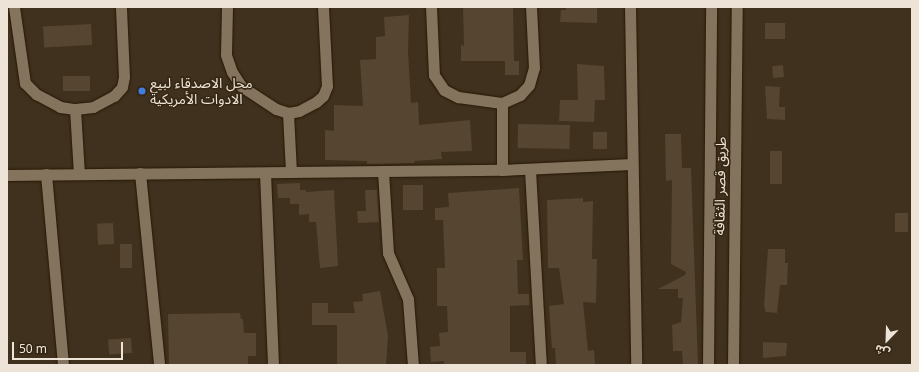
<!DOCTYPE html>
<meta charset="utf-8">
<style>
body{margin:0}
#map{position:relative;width:919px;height:372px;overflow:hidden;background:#3f311d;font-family:"Noto Sans","Noto Sans Arabic",sans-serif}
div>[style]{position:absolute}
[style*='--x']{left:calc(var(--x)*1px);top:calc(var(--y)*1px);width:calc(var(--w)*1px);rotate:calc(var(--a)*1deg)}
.building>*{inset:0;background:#554531;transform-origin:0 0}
.roads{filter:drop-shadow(0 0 1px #261805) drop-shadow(0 0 1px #261805)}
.minor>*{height:11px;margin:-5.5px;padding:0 5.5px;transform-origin:5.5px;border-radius:5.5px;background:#84735d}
.tertiary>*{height:11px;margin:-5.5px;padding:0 5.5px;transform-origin:5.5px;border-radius:5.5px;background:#84735d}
.dots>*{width:11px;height:11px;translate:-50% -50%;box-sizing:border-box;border:2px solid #352713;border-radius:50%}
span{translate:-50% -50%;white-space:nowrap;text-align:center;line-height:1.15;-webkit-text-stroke:3px #352713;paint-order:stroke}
.poi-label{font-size:14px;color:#ede4d7}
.left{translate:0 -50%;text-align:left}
.street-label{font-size:14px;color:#ede4d7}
.frame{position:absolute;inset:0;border:8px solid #ede4d7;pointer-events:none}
.north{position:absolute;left:867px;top:320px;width:40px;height:40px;-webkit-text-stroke:3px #352713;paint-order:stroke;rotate:203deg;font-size:11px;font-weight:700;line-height:16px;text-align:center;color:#ede4d7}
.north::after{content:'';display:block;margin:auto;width:14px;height:18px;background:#ede4d7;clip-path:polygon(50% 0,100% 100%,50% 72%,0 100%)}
.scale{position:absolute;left:12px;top:342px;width:111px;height:18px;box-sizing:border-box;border:2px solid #ede4d7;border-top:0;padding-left:5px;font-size:12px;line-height:14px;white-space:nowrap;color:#ede4d7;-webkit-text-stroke:3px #352713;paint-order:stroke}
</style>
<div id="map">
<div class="building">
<div style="clip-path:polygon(463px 7px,513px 7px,514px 61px,519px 61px,519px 75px,505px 75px,505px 61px,461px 61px,461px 45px,464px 46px)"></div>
<div style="clip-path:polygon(566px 7px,597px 7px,597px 23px,560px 22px,561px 10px,566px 10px)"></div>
<div style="clip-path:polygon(409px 15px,408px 51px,411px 103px,418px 102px,419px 125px,470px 120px,472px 151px,441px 152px,442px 159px,414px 161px,415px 163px,367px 164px,367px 161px,325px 160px,325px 130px,334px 131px,334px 105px,363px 106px,360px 60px,376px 59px,376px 37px,385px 36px,384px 17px)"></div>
<div style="left:785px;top:23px;width:16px;height:20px;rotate:90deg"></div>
<div style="left:91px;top:24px;width:21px;height:48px;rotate:87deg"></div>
<div style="clip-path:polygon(577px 64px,604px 66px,605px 100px,595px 100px,594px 122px,559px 121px,560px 100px,578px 100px)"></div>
<div style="left:783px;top:65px;width:12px;height:11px;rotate:85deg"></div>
<div style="left:90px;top:76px;width:15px;height:27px;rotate:90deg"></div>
<div style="clip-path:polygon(765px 86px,780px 87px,779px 107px,785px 107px,785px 120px,767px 119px)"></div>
<div style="left:518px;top:124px;width:52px;height:24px;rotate:1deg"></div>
<div style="left:593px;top:132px;width:14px;height:17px"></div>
<div style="clip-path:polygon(665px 134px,681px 134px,682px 168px,691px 168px,698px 365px,683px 365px,682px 351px,673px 351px,672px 325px,681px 322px,683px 298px,678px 298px,678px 289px,658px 289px,685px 275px,686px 272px,671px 264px,672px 180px,666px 181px)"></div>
<div style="left:770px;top:151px;width:12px;height:33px"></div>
<div style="clip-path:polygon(300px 183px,300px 190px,306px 190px,306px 192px,334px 190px,338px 266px,320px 268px,316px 222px,309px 222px,309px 214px,299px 215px,299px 204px,290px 204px,290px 198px,278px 198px,277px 184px)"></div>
<div style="left:403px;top:185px;width:20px;height:25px"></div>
<div style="clip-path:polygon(519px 188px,523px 260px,517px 260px,518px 294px,529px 294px,529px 305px,510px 306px,510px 352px,526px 352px,526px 365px,444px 365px,444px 361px,431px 362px,430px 347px,440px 346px,439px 333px,448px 332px,447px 306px,437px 306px,437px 268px,445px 268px,443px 220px,435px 220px,435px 208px,449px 207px,448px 193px)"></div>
<div style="clip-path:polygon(365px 190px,377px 190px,379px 222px,358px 223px,357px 211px,366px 211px)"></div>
<div style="clip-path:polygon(583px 198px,583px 202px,593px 201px,592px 259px,597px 259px,596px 303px,583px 302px,588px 351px,594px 350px,595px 365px,556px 365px,555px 348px,552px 348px,549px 306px,564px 304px,559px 268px,548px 268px,547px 200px)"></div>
<div style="left:895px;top:213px;width:13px;height:19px"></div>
<div style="left:113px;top:223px;width:21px;height:16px;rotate:87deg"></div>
<div style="left:120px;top:244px;width:12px;height:24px"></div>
<div style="clip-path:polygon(768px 249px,785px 249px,785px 263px,788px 263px,787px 285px,780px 285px,777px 313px,766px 312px,764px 306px)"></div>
<div style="clip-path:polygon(380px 291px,388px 336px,386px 365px,337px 365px,337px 325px,312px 325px,312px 303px,328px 303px,328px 313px,355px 313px,353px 302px,363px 301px,362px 294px)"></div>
<div style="clip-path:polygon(240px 313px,241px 319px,243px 319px,244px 333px,256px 333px,256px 356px,248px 356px,248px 365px,169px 365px,168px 314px)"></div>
<div style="left:131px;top:338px;width:15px;height:23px;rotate:86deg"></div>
<div style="clip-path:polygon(763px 342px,787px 343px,786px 356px,763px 358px)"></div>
</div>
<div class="roads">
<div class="minor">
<div style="--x:14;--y:7;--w:77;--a:81.8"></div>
<div style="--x:25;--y:83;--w:16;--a:45"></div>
<div style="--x:36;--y:94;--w:27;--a:28"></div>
<div style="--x:60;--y:107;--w:15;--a:8"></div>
<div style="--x:75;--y:109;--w:18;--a:-6"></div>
<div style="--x:93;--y:107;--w:24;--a:-28"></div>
<div style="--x:114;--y:96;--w:12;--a:-48"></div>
<div style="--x:122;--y:87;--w:10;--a:-79"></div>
<div style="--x:124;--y:77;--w:70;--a:-92.5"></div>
<div style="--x:227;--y:7;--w:48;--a:91.2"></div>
<div style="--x:226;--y:55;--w:18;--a:71"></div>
<div style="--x:232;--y:72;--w:17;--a:57"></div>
<div style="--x:241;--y:86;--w:42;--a:33.3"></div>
<div style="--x:276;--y:109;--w:13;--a:18"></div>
<div style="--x:288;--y:113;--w:11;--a:-10"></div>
<div style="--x:299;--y:111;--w:19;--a:-28"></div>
<div style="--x:316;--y:102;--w:9;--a:-41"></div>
<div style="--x:323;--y:96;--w:11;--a:-68"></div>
<div style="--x:327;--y:86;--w:79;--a:-92.9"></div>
<div style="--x:431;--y:7;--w:68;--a:87.5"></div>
<div style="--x:434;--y:75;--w:18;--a:56"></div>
<div style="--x:444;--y:90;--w:16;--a:27"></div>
<div style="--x:458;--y:97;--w:44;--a:7.8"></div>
<div style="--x:502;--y:103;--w:20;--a:-24"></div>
<div style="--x:520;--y:95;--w:13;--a:-48"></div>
<div style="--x:529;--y:85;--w:18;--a:-74"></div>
<div style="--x:534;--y:68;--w:61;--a:-92.8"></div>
<div style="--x:630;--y:7;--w:358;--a:89"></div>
<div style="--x:502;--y:103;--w:67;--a:90"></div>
<div style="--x:75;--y:109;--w:65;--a:86.5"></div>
<div style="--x:288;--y:113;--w:59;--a:87.1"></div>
<div style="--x:530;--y:170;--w:195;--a:86.8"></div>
<div style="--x:383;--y:171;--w:82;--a:86.5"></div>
<div style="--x:388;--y:253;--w:50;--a:66.5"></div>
<div style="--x:408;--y:299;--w:66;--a:85.7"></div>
<div style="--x:140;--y:173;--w:193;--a:84.3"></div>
<div style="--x:265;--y:173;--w:192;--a:87.6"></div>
<div style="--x:46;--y:174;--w:192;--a:84.9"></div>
<div style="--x:7;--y:175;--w:495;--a:-0.6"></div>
<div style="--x:502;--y:170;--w:130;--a:-2.6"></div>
</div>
<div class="tertiary">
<div style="--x:708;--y:365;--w:358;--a:-89.5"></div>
<div style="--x:733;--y:365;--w:358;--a:-89.4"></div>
</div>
</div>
<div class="dots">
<div style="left:142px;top:91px;background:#3f7fe0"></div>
</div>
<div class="poi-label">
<span class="left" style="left:150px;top:91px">محل الاصدقاء لبيع<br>الادوات الأمريكية</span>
</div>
<div class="street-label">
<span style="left:720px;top:186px;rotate:-89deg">طريق قصر الثقافة</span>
</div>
<div class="frame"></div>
<div class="north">ش</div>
<div class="scale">50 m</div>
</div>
